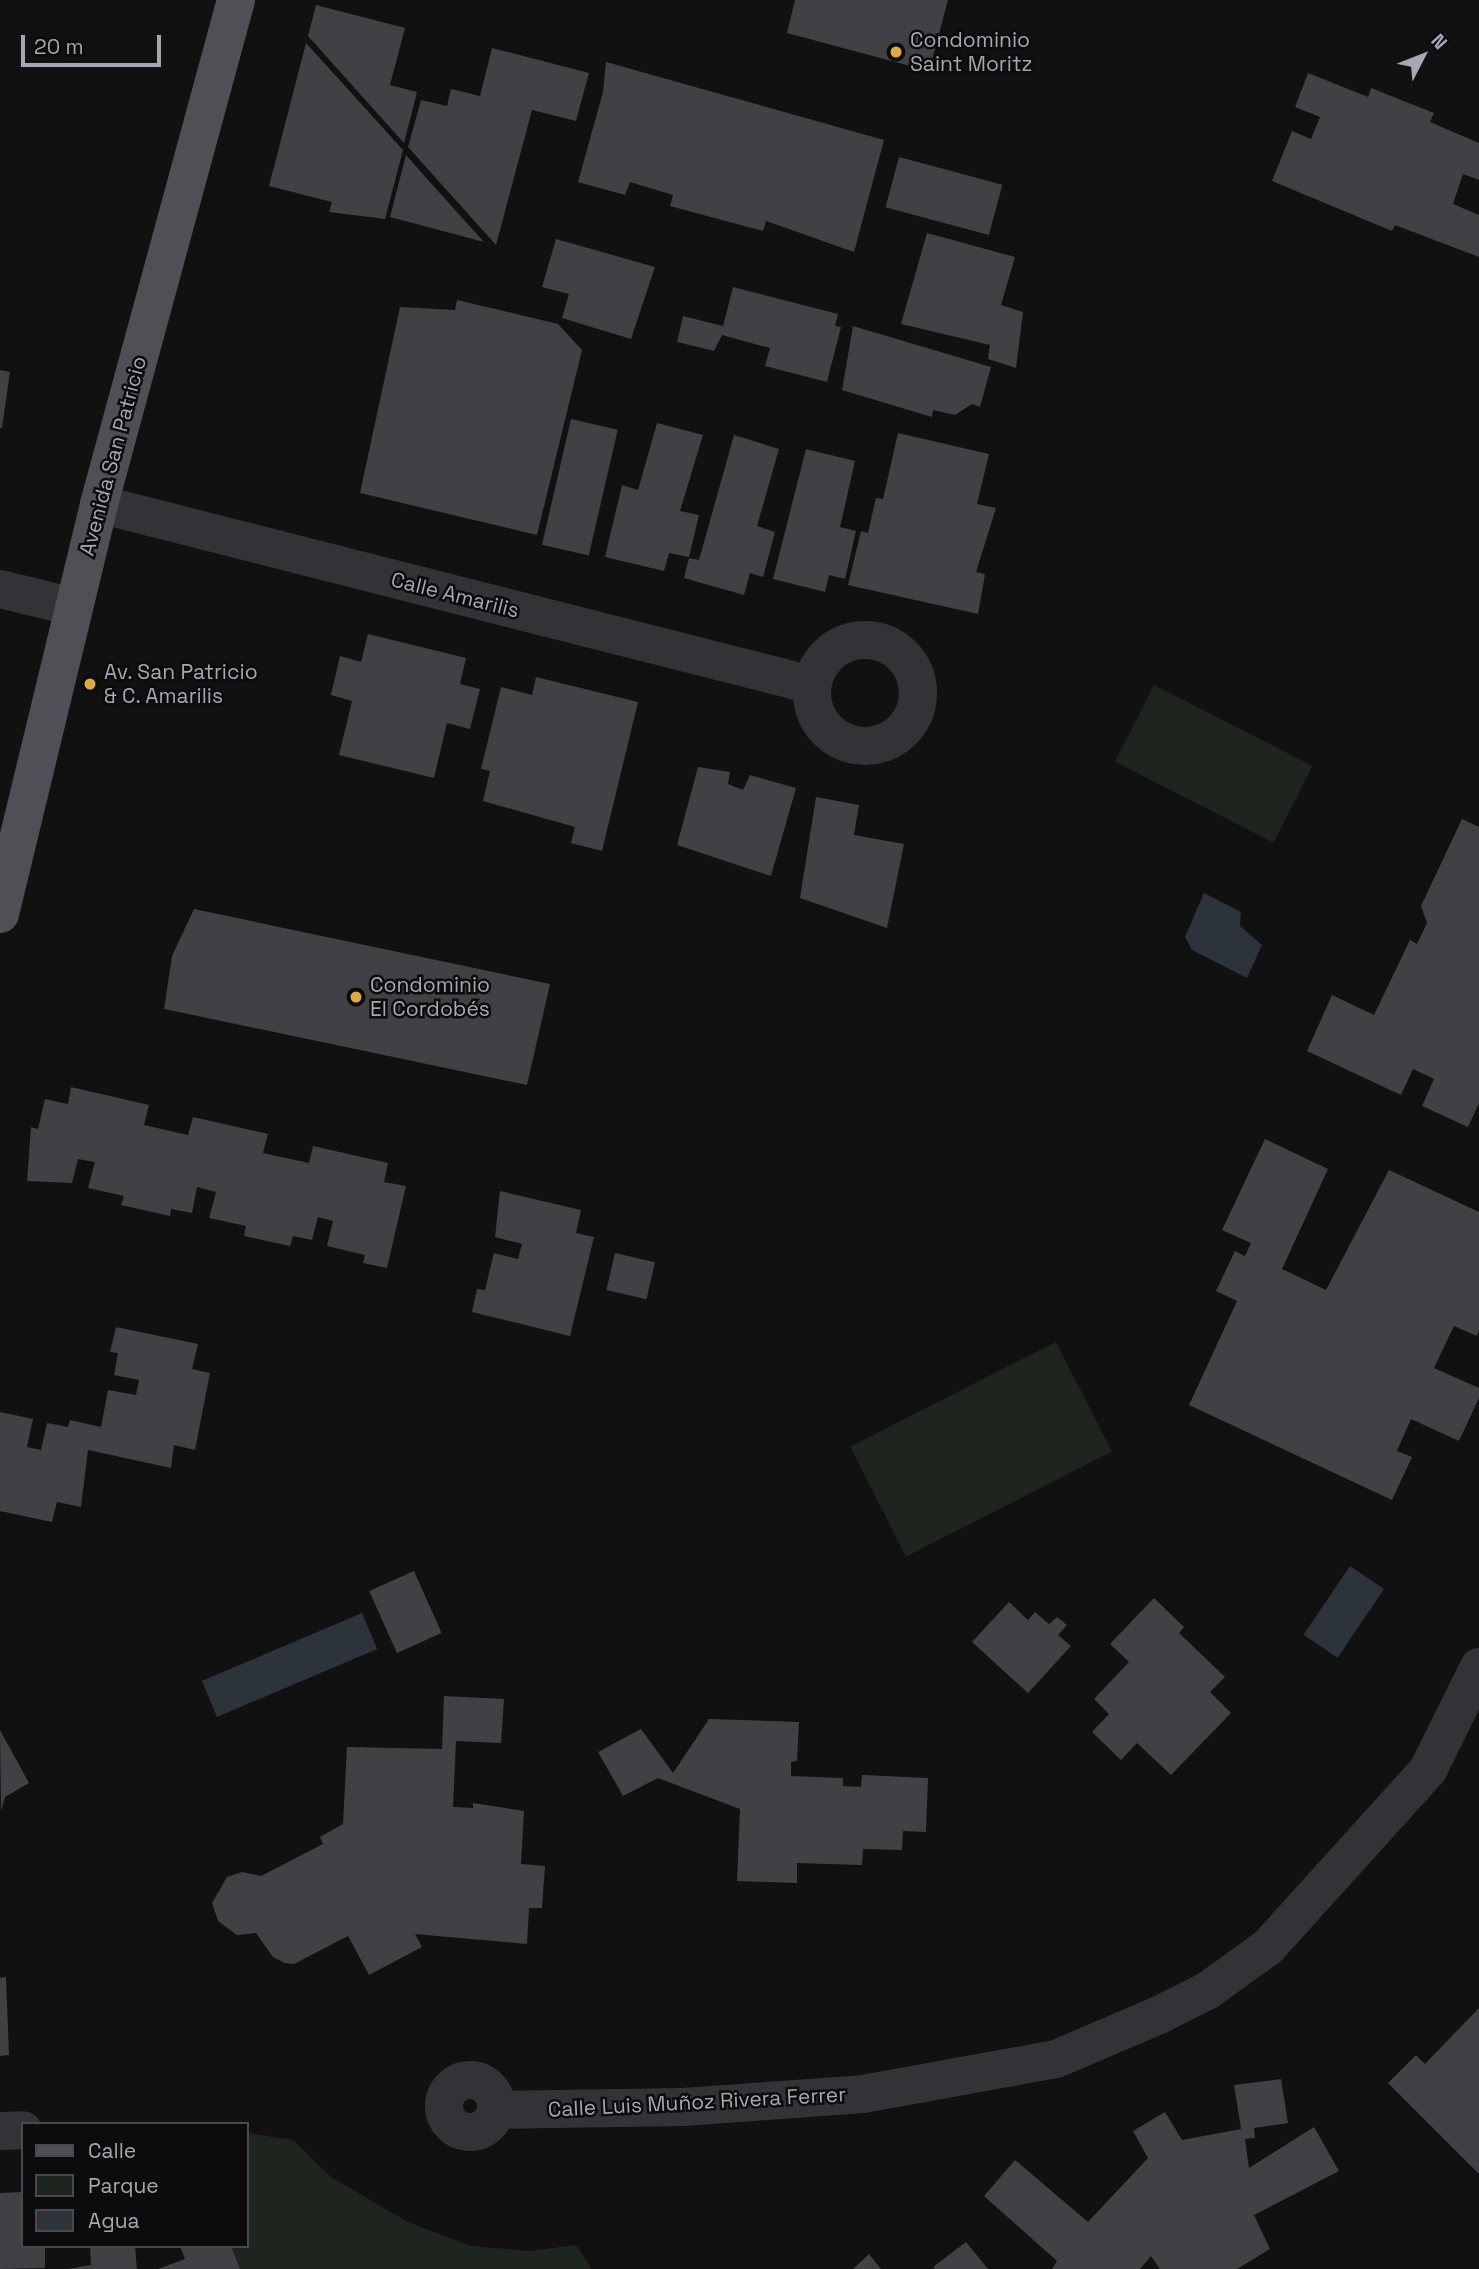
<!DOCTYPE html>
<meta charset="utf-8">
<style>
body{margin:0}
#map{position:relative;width:1479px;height:2269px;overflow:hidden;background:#111112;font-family:"Space Grotesk",sans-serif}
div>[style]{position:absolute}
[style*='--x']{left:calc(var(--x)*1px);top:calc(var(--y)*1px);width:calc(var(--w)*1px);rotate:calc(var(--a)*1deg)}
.green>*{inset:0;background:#1e251f;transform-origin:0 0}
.water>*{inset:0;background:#2c333a;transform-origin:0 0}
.building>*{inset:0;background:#404145;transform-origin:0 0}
.minor>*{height:38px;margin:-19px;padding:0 19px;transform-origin:19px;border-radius:19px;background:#333337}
.minor>.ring{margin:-19px;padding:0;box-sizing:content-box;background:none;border:38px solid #333337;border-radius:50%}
.major>*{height:38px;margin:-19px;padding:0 19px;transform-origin:19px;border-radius:19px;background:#4f5056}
.dots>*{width:19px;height:19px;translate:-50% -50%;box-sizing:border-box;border:4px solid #0c0c0d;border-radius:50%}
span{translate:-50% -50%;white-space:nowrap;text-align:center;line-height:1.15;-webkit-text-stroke:5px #0c0c0d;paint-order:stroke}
.poi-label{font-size:21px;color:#a4a8b2}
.left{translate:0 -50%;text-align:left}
.street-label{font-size:21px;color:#a4a8b2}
.legend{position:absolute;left:21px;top:2122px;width:228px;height:126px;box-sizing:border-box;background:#0c0c0d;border:2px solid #494a4f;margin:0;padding:9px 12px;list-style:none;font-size:21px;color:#a4a8b2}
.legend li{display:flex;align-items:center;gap:14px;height:35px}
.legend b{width:35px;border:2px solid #494a4f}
.north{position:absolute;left:1388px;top:21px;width:70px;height:70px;-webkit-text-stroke:5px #0c0c0d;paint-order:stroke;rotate:48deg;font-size:19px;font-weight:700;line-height:28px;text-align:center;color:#a4a8b2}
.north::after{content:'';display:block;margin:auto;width:24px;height:32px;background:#a4a8b2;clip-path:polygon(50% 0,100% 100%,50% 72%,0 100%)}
.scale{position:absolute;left:21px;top:35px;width:140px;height:32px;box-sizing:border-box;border:4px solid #a4a8b2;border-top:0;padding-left:9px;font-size:21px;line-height:24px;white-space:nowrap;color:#a4a8b2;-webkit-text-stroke:5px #0c0c0d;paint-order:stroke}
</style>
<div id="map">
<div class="green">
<div style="left:1154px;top:685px;width:178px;height:86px;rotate:27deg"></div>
<div style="left:1056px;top:1342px;width:123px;height:231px;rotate:63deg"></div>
<div style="clip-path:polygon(247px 2133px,293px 2140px,331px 2177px,408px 2222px,471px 2246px,530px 2251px,576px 2245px,592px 2269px,240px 2269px,231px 2246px,247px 2246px)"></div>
</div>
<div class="water">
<div style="clip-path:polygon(1204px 893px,1241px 912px,1240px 926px,1262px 945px,1247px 978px,1192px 950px,1185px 937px)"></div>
<div style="left:1350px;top:1566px;width:41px;height:83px;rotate:34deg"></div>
<div style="left:362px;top:1613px;width:39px;height:174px;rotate:67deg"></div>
</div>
<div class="building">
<div style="clip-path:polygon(795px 0,948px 0,929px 71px,787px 33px)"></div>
<div style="clip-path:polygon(316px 5px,405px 28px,390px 85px,417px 92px,404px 143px,308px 36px)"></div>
<div style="clip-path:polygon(306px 43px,403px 150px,385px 219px,329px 212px,332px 202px,269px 186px)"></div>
<div style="clip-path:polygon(492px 48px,589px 73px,576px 121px,532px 110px,496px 245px,408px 147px,421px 100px,447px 106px,451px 89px,480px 96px)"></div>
<div style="clip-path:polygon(606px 62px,884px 140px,854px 252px,766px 221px,763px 231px,670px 206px,673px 195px,630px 182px,625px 195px,578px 182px,603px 92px)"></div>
<div style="clip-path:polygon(1308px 73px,1368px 97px,1371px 88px,1434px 113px,1430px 122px,1479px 143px,1479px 180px,1463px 174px,1453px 204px,1479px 215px,1479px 257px,1395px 225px,1392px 231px,1272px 181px,1292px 131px,1311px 139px,1320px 117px,1295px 107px)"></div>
<div style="clip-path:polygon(406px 155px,428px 180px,484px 242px,390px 217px)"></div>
<div style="left:899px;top:157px;width:107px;height:52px;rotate:15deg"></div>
<div style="clip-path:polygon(927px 233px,1015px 257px,1001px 305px,1023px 312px,1016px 368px,988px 359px,990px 345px,901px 324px)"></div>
<div style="clip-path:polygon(556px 239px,655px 267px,631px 339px,562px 318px,569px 294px,542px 287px)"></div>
<div style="clip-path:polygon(733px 287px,838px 314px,835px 326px,841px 327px,827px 382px,765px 366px,770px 348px,722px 335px,714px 351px,677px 342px,683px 316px,723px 326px)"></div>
<div style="clip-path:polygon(457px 300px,558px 324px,582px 350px,537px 535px,360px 493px,400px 307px,455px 310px)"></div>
<div style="clip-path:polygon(853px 326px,991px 367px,980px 407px,972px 404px,955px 415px,933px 410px,932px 417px,842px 390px)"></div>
<div style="clip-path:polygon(0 370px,10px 372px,2px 428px,0 428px)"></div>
<div style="left:571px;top:419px;width:48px;height:129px;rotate:13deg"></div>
<div style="clip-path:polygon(657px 423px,703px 435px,680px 511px,699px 515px,689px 557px,669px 553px,664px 571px,605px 557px,622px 485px,638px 490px)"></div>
<div style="clip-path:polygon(898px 433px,989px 454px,977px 504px,996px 508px,976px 572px,985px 574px,978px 614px,848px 585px,861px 531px,868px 533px,876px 498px,883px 499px)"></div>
<div style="clip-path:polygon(734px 435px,779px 449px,757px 526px,775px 532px,763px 577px,750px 573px,744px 595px,684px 578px,689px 558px,699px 560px)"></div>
<div style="clip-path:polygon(806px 449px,855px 461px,840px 527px,856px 531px,845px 579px,829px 575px,825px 592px,773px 579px)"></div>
<div style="clip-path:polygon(368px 634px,466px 658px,460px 684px,480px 689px,470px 729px,447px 723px,434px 778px,339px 755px,352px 701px,331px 695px,340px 656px,361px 662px)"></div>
<div style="clip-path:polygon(536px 677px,638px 702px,602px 851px,571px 843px,575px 827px,483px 801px,490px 771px,481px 769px,501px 687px,532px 695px)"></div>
<div style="clip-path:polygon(698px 767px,730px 772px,728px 784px,743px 790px,750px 775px,796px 788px,771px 876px,677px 845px)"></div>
<div style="clip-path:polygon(816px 797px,859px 805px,854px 835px,904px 844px,887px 928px,800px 898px)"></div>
<div style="clip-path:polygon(1462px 819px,1479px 827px,1479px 1103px,1468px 1127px,1422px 1106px,1434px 1079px,1413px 1069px,1401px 1095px,1307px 1051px,1332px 995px,1374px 1015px,1410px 940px,1417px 944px,1427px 923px,1421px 906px)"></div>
<div style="clip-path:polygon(194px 909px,550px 984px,527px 1085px,164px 1009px,172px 956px)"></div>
<div style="clip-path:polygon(71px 1087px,149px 1105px,144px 1125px,188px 1135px,193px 1117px,268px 1134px,263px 1153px,309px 1163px,313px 1146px,388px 1163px,384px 1182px,406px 1186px,387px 1268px,363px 1263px,365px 1255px,327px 1246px,333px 1221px,318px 1217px,312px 1240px,293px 1236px,290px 1246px,244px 1236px,246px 1226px,209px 1218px,216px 1192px,197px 1187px,192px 1213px,171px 1209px,170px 1216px,121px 1205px,124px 1196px,88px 1188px,95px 1162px,78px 1159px,72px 1183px,27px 1181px,31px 1127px,38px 1129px,45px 1099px,68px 1104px)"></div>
<div style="clip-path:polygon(1265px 1139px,1328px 1169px,1282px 1269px,1326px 1290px,1389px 1170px,1479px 1212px,1479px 1330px,1477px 1336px,1454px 1326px,1434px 1368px,1479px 1388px,1479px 1398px,1459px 1441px,1411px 1419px,1397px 1451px,1412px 1457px,1392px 1500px,1189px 1405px,1237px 1301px,1216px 1291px,1235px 1251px,1245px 1256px,1251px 1243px,1222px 1230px)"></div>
<div style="clip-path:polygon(500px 1191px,581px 1210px,576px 1233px,594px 1237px,570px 1336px,472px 1312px,477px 1289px,485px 1290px,494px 1253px,518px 1259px,522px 1244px,495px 1237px)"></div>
<div style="left:615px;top:1253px;width:41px;height:38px;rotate:13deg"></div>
<div style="clip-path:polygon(116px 1327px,198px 1344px,192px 1369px,210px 1373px,195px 1450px,174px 1445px,171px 1468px,88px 1450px,81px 1507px,57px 1502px,52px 1522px,0 1511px,0 1412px,33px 1419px,27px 1447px,41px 1450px,47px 1423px,68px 1427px,70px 1420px,101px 1427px,108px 1390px,136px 1395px,139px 1380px,114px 1375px,118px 1353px,110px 1352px)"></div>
<div style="left:414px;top:1571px;width:68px;height:49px;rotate:66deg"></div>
<div style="clip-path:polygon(1154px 1598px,1184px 1627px,1179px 1633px,1225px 1677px,1210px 1692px,1231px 1713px,1171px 1775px,1137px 1743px,1121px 1760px,1092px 1732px,1109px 1714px,1094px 1699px,1129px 1662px,1110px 1644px)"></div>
<div style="clip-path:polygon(1009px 1602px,1028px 1620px,1035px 1612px,1049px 1624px,1057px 1617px,1067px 1625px,1058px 1635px,1071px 1646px,1028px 1693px,972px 1642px)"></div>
<div style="clip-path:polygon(444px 1696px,504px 1699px,501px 1743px,456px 1741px,453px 1807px,473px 1808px,473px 1803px,524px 1811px,521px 1864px,545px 1866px,542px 1908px,529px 1908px,527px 1944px,415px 1934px,422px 1947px,369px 1975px,348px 1936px,294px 1964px,285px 1963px,273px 1957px,256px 1933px,237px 1935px,218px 1921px,212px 1903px,227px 1877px,242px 1872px,261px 1876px,323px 1844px,320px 1837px,343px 1824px,347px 1747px,442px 1749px)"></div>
<div style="clip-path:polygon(709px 1719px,799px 1722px,797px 1761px,791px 1762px,791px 1776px,843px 1778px,843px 1786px,861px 1787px,862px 1775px,928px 1778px,926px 1832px,903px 1831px,902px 1850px,863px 1849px,862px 1865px,797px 1863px,797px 1883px,737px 1881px,740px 1809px,658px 1778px,623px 1796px,598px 1752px,641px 1729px,673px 1773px)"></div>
<div style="clip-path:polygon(0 1730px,29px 1783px,5px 1797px,1px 1811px)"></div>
<div style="clip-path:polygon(6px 1977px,9px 2055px,0 2056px,0 1978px)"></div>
<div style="clip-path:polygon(1479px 2008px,1479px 2174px,1388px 2083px,1416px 2055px,1425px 2064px)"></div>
<div style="clip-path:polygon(1281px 2079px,1288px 2123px,1254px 2128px,1255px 2138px,1245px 2139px,1249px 2168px,1314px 2127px,1339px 2171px,1254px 2215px,1270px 2249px,1237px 2269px,1160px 2269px,1151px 2256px,1140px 2269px,1052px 2269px,1057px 2261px,984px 2196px,1015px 2160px,1088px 2222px,1148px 2158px,1133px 2131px,1165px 2112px,1182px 2140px,1241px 2129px,1234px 2085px)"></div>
<div style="clip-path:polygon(23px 2192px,23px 2246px,45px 2246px,45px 2268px,0 2269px,0 2193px)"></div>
<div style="clip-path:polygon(966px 2242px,988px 2269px,935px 2269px,933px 2267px)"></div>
<div style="clip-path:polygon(90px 2246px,135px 2246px,137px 2269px,68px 2269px,91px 2265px)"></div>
<div style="clip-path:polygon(180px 2246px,231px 2246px,240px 2269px,158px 2269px,185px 2259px)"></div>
<div style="clip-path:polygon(869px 2254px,881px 2269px,853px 2269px)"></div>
</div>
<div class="minor">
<div style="--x:99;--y:504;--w:736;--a:14.24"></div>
<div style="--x:0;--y:589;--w:76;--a:13.7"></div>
<div class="ring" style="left:812px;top:640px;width:68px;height:68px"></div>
<div class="ring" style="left:444px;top:2080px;width:14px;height:14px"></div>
<div style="--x:496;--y:2110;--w:187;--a:-0.9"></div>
<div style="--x:683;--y:2107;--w:180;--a:-4.1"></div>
<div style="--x:863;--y:2094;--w:196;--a:-10.3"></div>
<div style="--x:1056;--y:2059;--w:112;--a:-23.1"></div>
<div style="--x:1159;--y:2015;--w:54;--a:-26.6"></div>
<div style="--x:1207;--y:1991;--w:75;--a:-35.8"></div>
<div style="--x:1268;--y:1947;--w:239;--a:-47.9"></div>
<div style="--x:1428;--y:1770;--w:115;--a:-63.7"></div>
<div style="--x:0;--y:2131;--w:23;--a:-2"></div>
</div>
<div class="major">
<div style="--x:0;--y:914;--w:422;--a:-76.4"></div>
<div style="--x:99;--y:504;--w:522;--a:-74.79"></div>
</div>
<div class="dots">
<div style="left:896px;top:52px;background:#e0ab3c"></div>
<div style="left:90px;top:684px;background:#e0ab3c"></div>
<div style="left:356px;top:997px;background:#e0ab3c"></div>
</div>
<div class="poi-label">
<span class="left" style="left:910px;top:52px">Condominio<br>Saint Moritz</span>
<span class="left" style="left:104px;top:684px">Av. San Patricio<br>&amp; C. Amarilis</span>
<span class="left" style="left:370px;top:997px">Condominio<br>El Cordobés</span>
</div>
<div class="street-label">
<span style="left:113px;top:456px;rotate:-75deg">Avenida San Patricio</span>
<span style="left:455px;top:595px;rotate:14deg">Calle Amarilis</span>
<span style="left:697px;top:2102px;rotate:-3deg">Calle Luis Muñoz Rivera Ferrer</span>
</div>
<ul class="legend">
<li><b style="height:9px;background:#4f5056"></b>Calle</li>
<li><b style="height:19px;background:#1e251f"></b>Parque</li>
<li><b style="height:19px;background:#2c333a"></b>Agua</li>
</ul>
<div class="north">N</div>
<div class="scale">20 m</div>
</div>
